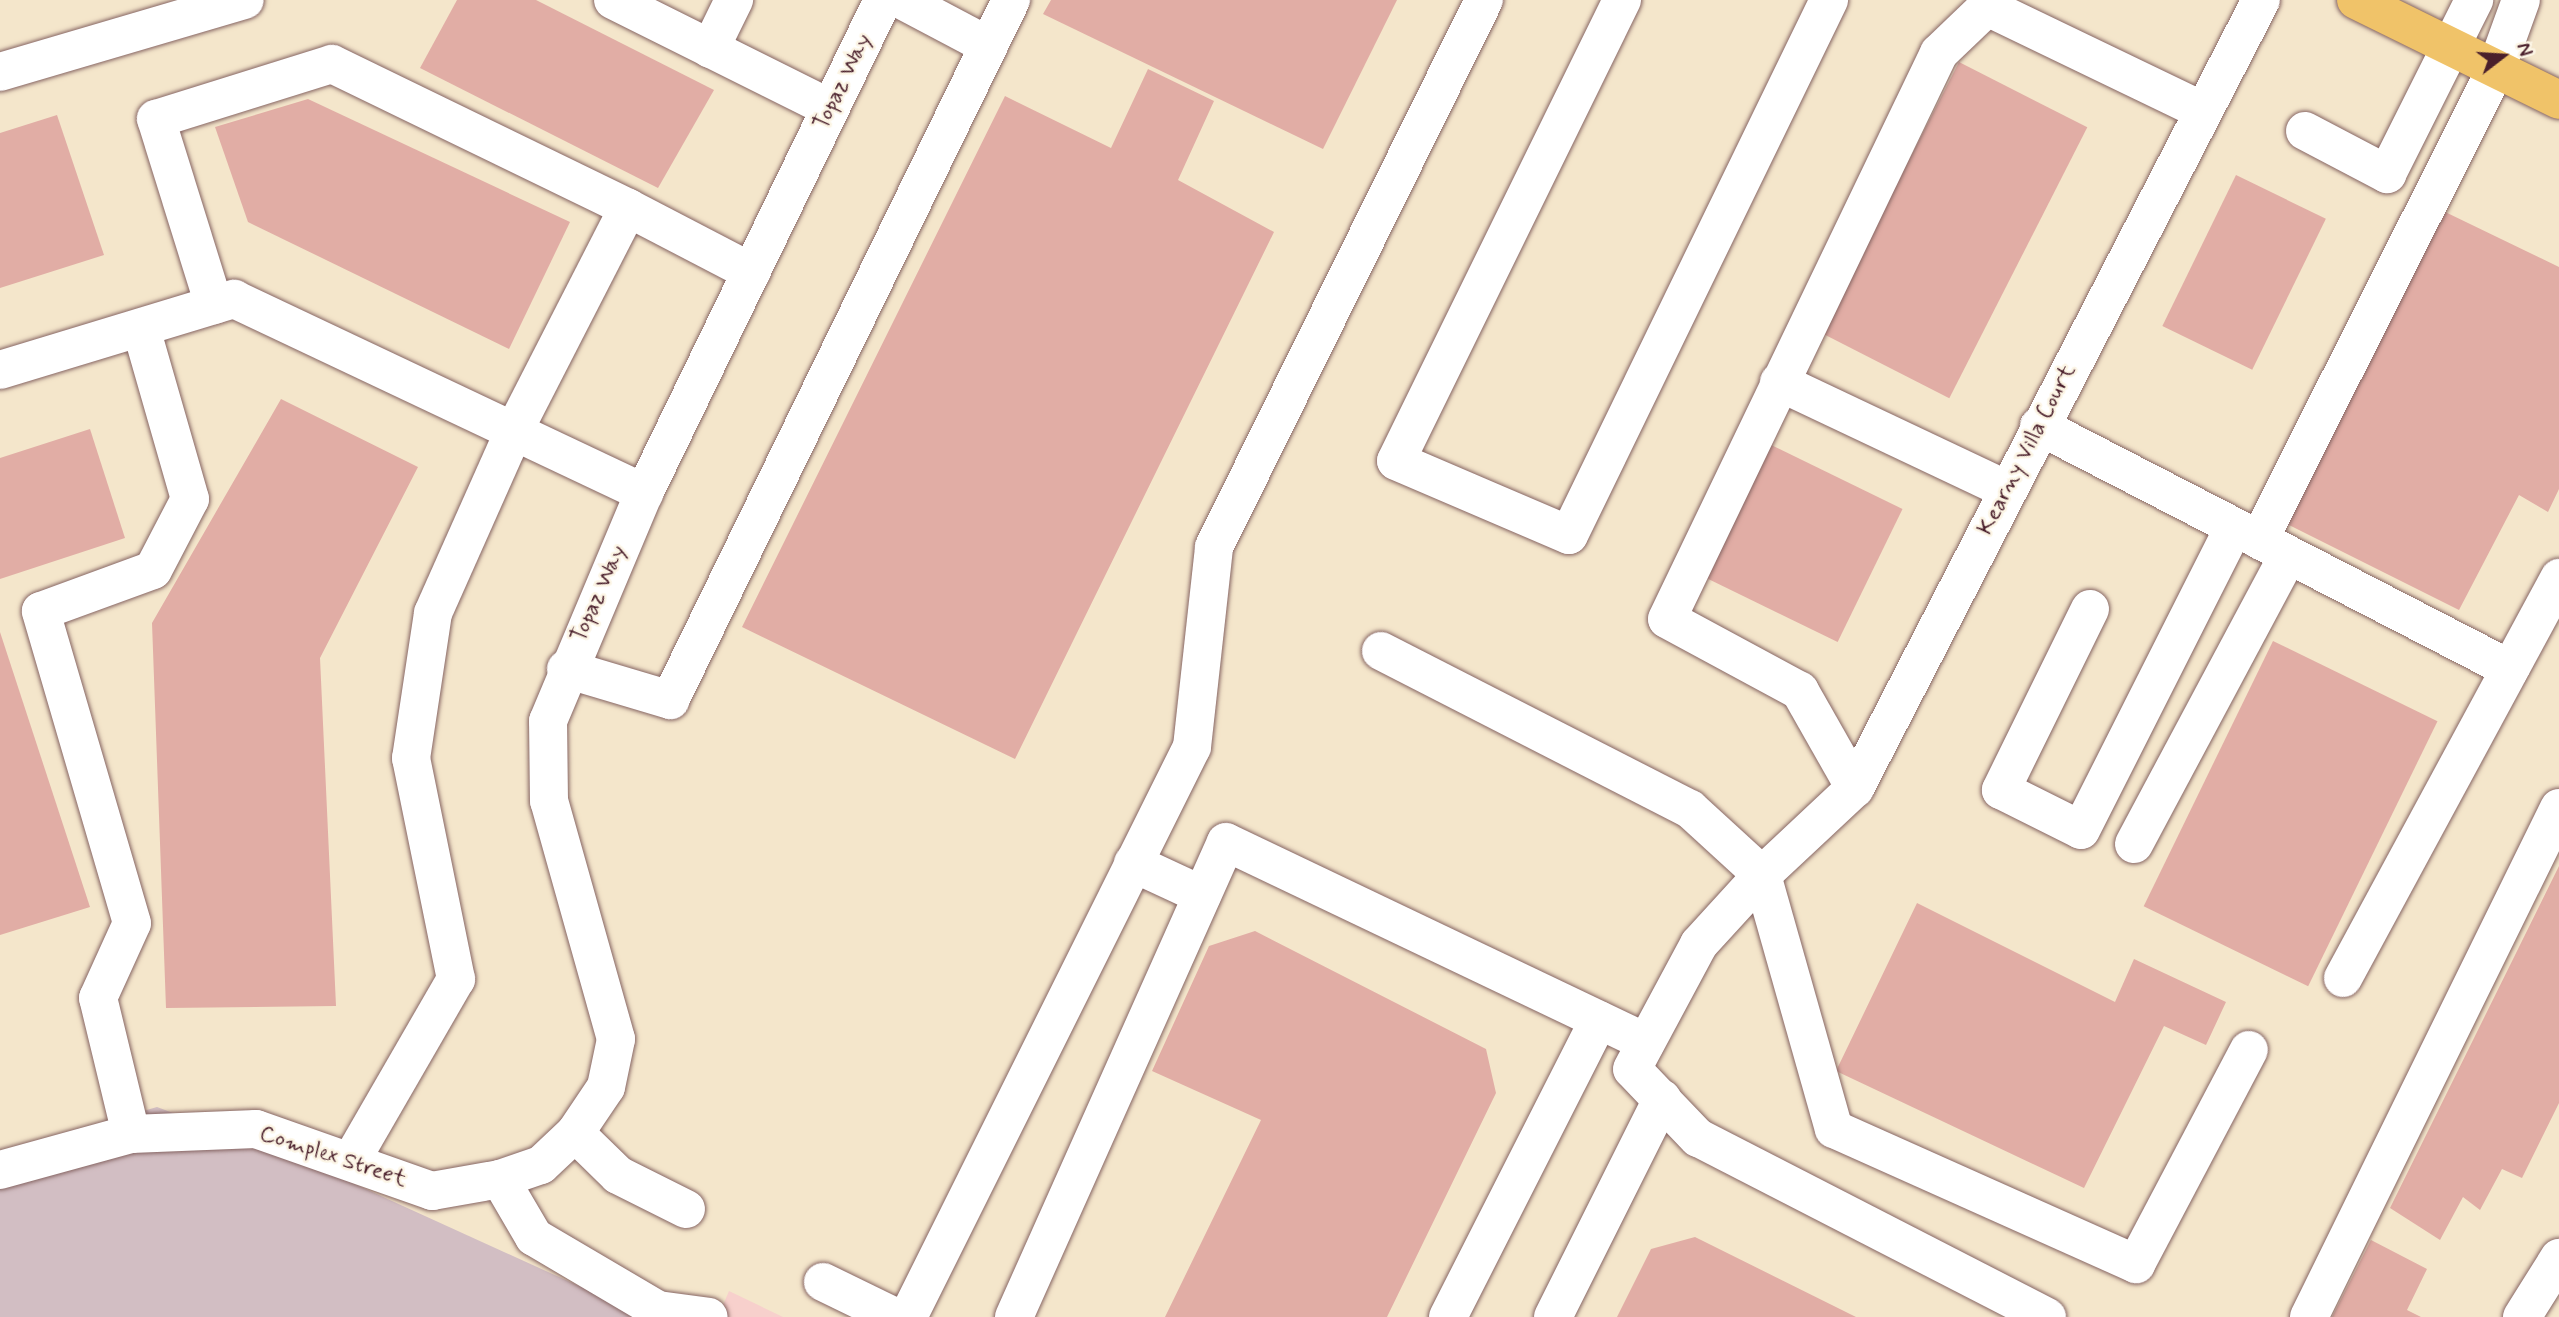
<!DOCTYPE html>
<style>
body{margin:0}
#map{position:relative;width:2559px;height:1317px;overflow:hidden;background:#f4e6cb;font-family:Mynerve,sans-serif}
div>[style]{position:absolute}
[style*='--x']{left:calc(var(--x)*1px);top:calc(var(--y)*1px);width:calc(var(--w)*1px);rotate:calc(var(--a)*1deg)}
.built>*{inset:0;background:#f7d0cc}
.industrial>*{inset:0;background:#d2bec3}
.building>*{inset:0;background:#e1ada5;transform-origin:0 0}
.roads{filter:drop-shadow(0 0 2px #866563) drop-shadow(0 0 2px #866563)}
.minor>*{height:38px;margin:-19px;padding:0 19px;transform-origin:19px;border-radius:19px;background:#fff}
.major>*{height:38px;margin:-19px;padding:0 19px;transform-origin:19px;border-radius:19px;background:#f0c369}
span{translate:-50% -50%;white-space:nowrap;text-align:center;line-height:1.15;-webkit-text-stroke:5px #fcf5e5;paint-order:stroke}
.street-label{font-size:23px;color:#4a1f2b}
.north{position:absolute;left:2468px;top:21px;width:70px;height:70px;-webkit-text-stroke:5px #fcf5e5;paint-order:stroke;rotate:73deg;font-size:19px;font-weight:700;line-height:28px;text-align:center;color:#4a1f2b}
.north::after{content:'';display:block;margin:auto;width:24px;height:32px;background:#4a1f2b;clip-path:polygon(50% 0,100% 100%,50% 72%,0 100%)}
</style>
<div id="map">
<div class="built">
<div style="clip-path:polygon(729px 1291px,783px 1317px,718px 1317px)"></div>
</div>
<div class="industrial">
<div style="clip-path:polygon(157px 1107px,324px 1170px,647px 1317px,0 1317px,0 1153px)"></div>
</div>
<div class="building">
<div style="clip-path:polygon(457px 0,536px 0,714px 90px,658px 188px,420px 68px)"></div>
<div style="clip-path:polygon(1051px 0,1397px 0,1323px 149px,1043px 14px)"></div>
<div style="left:1959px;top:62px;width:144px;height:304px;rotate:27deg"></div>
<div style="clip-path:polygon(1148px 69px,1214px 101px,1178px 180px,1274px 232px,1015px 759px,742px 627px,1005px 96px,1111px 148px)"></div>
<div style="clip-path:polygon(308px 99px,570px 222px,509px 349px,248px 222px,215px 127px)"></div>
<div style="clip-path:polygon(57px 115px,104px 255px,0 288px,0 133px)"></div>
<div style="left:2236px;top:175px;width:100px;height:168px;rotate:26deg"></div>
<div style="clip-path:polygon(2439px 209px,2559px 267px,2559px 489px,2548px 512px,2519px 495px,2459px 610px,2283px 522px)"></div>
<div style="clip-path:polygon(281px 399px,418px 467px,320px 658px,336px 1006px,166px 1008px,152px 623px)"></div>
<div style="clip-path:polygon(90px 429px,125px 538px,0 579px,0 458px)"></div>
<div style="left:1765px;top:442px;width:153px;height:148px;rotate:26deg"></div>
<div style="clip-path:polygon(0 632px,90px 907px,0 935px)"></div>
<div style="left:2273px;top:641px;width:183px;height:295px;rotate:26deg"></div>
<div style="clip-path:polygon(2559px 866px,2559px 1103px,2522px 1178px,2502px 1169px,2480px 1210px,2463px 1197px,2440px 1240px,2390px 1208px)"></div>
<div style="clip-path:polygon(1917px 903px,2115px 1002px,2134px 959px,2226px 1002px,2206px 1045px,2164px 1026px,2084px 1188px,1836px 1071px)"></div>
<div style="clip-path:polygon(1255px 931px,1486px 1049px,1496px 1093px,1387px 1317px,1165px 1317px,1261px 1120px,1152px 1071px,1209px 946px)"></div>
<div style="clip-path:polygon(1695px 1237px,1856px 1317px,1617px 1317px,1651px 1249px)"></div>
<div style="clip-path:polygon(2371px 1240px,2427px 1269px,2407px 1310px,2421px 1317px,2332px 1317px)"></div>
</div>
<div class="roads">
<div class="minor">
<div style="--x:613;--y:0;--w:242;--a:26.5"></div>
<div style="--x:902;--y:0;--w:98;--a:27.9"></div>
<div style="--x:1622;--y:0;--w:513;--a:116.12"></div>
<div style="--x:1396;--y:461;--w:188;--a:23.2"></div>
<div style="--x:1569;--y:535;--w:595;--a:-64.08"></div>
<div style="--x:1990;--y:0;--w:8;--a:113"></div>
<div style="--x:1987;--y:7;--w:240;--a:25.7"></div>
<div style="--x:710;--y:49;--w:55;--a:-63.9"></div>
<div style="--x:0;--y:72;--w:255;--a:-16.4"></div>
<div style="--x:2305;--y:131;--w:93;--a:27.7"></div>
<div style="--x:2387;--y:174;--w:195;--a:-63.4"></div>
<div style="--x:628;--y:208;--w:139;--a:27.5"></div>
<div style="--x:214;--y:305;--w:195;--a:-107.3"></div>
<div style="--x:156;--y:119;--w:184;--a:-17.4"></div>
<div style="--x:332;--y:64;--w:329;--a:25.9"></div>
<div style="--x:628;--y:208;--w:250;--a:117.1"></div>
<div style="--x:514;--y:431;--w:199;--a:114"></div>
<div style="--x:433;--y:613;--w:147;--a:98.6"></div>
<div style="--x:411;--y:758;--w:226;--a:78.5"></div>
<div style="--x:456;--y:979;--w:210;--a:120"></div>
<div style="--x:0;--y:370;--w:245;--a:-16.9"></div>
<div style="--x:234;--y:299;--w:454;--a:25.3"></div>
<div style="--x:1779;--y:382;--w:252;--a:25.3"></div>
<div style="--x:2039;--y:426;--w:530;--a:27.29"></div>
<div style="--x:2259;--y:540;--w:527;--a:-63.29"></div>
<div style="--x:2496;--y:69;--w:73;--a:-70.1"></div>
<div style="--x:2090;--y:609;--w:202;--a:116.2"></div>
<div style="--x:2001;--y:790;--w:89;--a:26.6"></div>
<div style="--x:2081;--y:830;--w:339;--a:-63.2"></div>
<div style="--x:1381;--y:651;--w:347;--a:27.1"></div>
<div style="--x:1690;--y:809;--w:98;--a:42.5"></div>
<div style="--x:1762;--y:875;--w:264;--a:74.2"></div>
<div style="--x:1834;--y:1129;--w:331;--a:24.1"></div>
<div style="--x:2136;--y:1264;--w:242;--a:-62.2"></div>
<div style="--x:566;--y:669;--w:109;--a:16.6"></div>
<div style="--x:670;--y:700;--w:779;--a:-64.03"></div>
<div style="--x:1855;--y:788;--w:112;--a:-119.6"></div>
<div style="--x:1800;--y:691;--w:151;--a:-151.6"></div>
<div style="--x:1667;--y:619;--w:628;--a:-64.33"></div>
<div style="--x:1939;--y:53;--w:66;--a:-43.8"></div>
<div style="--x:2134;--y:844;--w:327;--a:-61.9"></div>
<div style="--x:1133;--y:863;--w:76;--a:24.9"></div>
<div style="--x:2343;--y:978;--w:455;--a:-61.6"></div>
<div style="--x:575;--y:1133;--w:60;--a:44.3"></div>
<div style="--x:618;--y:1175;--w:76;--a:26.6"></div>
<div style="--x:131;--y:1134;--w:140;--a:-103.6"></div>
<div style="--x:98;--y:998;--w:82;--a:-65.6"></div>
<div style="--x:132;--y:923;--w:325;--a:-106.3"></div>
<div style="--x:41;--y:611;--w:119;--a:-20.1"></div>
<div style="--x:153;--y:570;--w:80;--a:-62.5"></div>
<div style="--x:190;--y:499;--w:178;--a:-106"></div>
<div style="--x:0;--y:1170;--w:136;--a:-15.4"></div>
<div style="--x:131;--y:1134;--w:125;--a:-2.3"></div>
<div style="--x:256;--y:1129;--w:187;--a:19.4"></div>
<div style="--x:432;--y:1191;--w:69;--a:-10"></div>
<div style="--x:500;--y:1179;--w:43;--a:-18.9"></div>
<div style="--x:541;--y:1165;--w:47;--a:-43.3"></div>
<div style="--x:575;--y:1133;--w:55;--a:-56"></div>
<div style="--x:606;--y:1087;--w:49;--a:-78.2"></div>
<div style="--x:616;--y:1039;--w:247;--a:-105.7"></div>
<div style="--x:549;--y:801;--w:80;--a:-90.7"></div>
<div style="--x:548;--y:721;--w:247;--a:-67.2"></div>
<div style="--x:644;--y:493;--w:548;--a:-64.14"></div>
<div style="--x:500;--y:1179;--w:67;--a:59.6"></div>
<div style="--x:534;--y:1237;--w:144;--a:30.5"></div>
<div style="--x:658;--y:1310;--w:51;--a:7.8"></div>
<div style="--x:823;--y:1282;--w:80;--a:25.9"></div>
<div style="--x:908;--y:1317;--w:637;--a:-63.52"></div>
<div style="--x:1192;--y:747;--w:201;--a:-83.7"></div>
<div style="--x:1214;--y:547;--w:610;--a:-63.73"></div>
<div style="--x:1014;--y:1317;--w:520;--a:-65.95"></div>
<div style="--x:1226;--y:842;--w:465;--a:25.5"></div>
<div style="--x:1448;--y:1317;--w:333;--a:-63.1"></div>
<div style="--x:1553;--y:1317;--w:244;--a:-63.4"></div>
<div style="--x:2047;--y:1317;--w:392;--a:-152.8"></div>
<div style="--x:1698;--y:1138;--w:95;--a:-133.7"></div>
<div style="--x:1632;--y:1069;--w:142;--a:-61.8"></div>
<div style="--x:1699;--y:944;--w:93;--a:-47.6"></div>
<div style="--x:1762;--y:875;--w:127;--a:-43.1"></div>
<div style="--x:1855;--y:788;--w:886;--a:-62.74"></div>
<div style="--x:2309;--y:1317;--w:567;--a:-63.84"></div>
<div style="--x:2522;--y:1317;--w:70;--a:-57.9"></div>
</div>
<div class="major">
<div style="--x:2356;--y:0;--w:226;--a:26.2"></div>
</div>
</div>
<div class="street-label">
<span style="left:843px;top:82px;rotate:-64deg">Topaz Way</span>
<span style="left:2027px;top:450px;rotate:-63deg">Kearny Villa Court</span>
<span style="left:599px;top:594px;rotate:-66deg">Topaz Way</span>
<span style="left:333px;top:1157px;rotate:18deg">Complex Street</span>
</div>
<div class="north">N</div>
</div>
